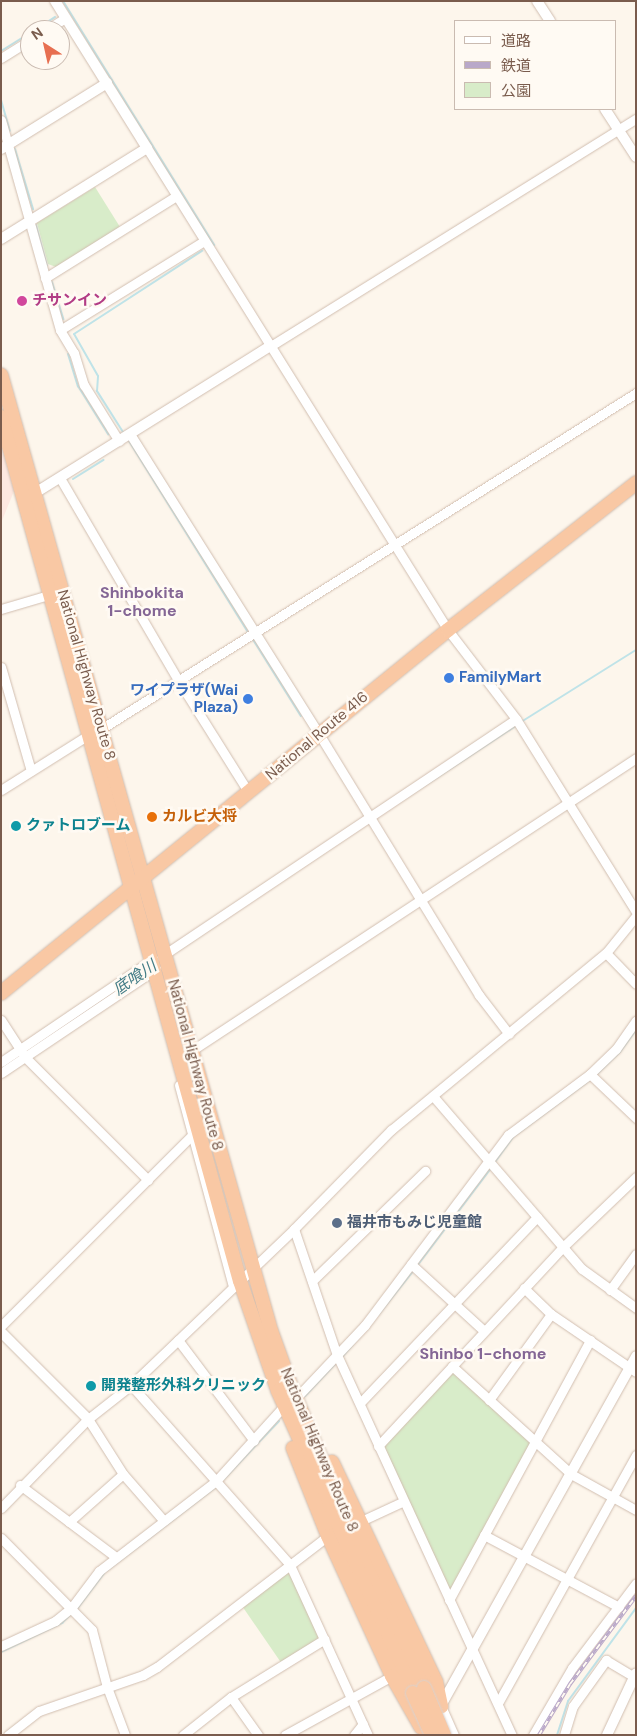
<!DOCTYPE html>
<meta charset="utf-8">
<style>
body{margin:0}
#map{position:relative;width:637px;height:1736px;overflow:hidden;background:#fdf6ec;font-family:"DM Sans","Noto Sans JP",sans-serif}
div>[style]{position:absolute}
[style*='--x']{left:calc(var(--x)*1px);top:calc(var(--y)*1px);width:calc(var(--w)*1px);rotate:calc(var(--a)*1deg)}
.commercial>*{inset:0;background:#fde8e0}
.green>*{inset:0;background:#d8ecc9}
.stream>*{height:2px;margin:-1px;padding:0 1px;transform-origin:1px;border-radius:1px;background:#bfe3e8}
.roads{filter:drop-shadow(0 0 1px #d1beb0) drop-shadow(0 0 1px #d1beb0)}
.minor>*{height:9px;margin:-4.5px;padding:0 4.5px;transform-origin:4.5px;border-radius:4.5px;background:#fff}
.tertiary>*{height:10px;margin:-5px;padding:0 5px;transform-origin:5px;border-radius:5px;background:#fff}
.trunk>*{height:14px;margin:-7px;padding:0 7px;transform-origin:7px;border-radius:7px;background:#f9c8a4}
.rail>*{height:4px;margin-top:-2px;transform-origin:0;background:repeating-linear-gradient(90deg,#fffaf3 0 5.5px,#b9a8c9 0 11px);box-sizing:border-box;border-block:1px solid #b9a8c9}
.bridges{filter:drop-shadow(0 0 1px #dad1cd) drop-shadow(0 0 1px #dad1cd)}
.trunk-bridge>*{height:14px;margin:-7px;padding:0 7px;transform-origin:7px;border-radius:7px;background:#f9c8a4}
.dots>*{width:14px;height:14px;translate:-50% -50%;box-sizing:border-box;border:2px solid #fffaf3;border-radius:50%}
span{translate:-50% -50%;white-space:nowrap;text-align:center;line-height:1.15;-webkit-text-stroke:5px #fffaf3;paint-order:stroke}
.hotel-label{font-size:15px;color:#b23c85;font-weight:700}
.left{translate:0 -50%;text-align:left}
.street-label{font-size:15px;color:#7a5c4d}
.shop-label{font-size:15px;color:#366cbe;font-weight:700}
.right{translate:-100% -50%;text-align:right}
.food-label{font-size:15px;color:#c56008;font-weight:700}
.culture-label{font-size:15px;color:#0d838f;font-weight:700}
.service-label{font-size:15px;color:#4e5e75;font-weight:700}
.neighbourhood-label{font-size:16px;color:#846695;font-weight:700}
.water-label{font-size:16px;color:#437c86;font-style:italic}
.frame{position:absolute;inset:0;border:2px solid #7a5c4d;pointer-events:none}
.legend{position:absolute;left:454px;top:20px;width:162px;height:90px;box-sizing:border-box;background:#fffaf3;border:1px solid #cabbb1;margin:0;padding:6px 9px;list-style:none;font-size:15px;color:#7a5c4d}
.legend li{display:flex;align-items:center;gap:10px;height:25px}
.legend b{width:25px;border:1px solid #cabbb1}
.north{position:absolute;left:20px;top:20px;width:50px;height:50px;box-sizing:border-box;background:#fffaf3;border:1px solid #cabbb1;border-radius:50%;rotate:325deg;font-size:14px;font-weight:700;line-height:20px;text-align:center;color:#7a5c4d}
.north::after{content:'';display:block;margin:auto;width:18px;height:22px;background:#e76f51;clip-path:polygon(50% 0,100% 100%,50% 72%,0 100%)}
</style>
<div id="map">
<div class="commercial">
<div style="clip-path:polygon(1px 446px,14px 491px,1px 523px)"></div>
</div>
<div class="green">
<div style="clip-path:polygon(95px 187px,120px 227px,56px 267px,48px 264px,37px 223px)"></div>
<div style="clip-path:polygon(452px 1366px,535px 1442px,449px 1600px,378px 1446px)"></div>
<div style="clip-path:polygon(288px 1567px,325px 1639px,282px 1664px,240px 1603px)"></div>
</div>
<div class="stream">
<div style="--x:63;--y:1;--w:287;--a:58.2"></div>
<div style="--x:35;--y:30;--w:24;--a:-33"></div>
<div style="--x:1;--y:51;--w:34;--a:-32"></div>
<div style="--x:1;--y:100;--w:32;--a:74"></div>
<div style="--x:15;--y:149;--w:63;--a:73.3"></div>
<div style="--x:36;--y:225;--w:42;--a:75"></div>
<div style="--x:52;--y:282;--w:39;--a:73"></div>
<div style="--x:68;--y:354;--w:34;--a:73"></div>
<div style="--x:78;--y:386;--w:57;--a:58"></div>
<div style="--x:123;--y:432;--w:49;--a:-122.4"></div>
<div style="--x:97;--y:391;--w:15;--a:-86"></div>
<div style="--x:98;--y:376;--w:48;--a:-119.7"></div>
<div style="--x:74;--y:334;--w:153;--a:-33"></div>
<div style="--x:129;--y:441;--w:227;--a:58.1"></div>
<div style="--x:73;--y:479;--w:36;--a:-32"></div>
<div style="--x:252;--y:638;--w:92;--a:57.9"></div>
<div style="--x:521;--y:722;--w:136;--a:-32.1"></div>
<div style="--x:375;--y:818;--w:170;--a:-33.2"></div>
<div style="--x:116;--y:989;--w:38;--a:-33"></div>
<div style="--x:596;--y:1075;--w:33;--a:-44"></div>
<div style="--x:620;--y:1052;--w:27;--a:-54"></div>
<div style="--x:495;--y:1162;--w:31;--a:-54"></div>
<div style="--x:513;--y:1137;--w:97;--a:-36.6"></div>
<div style="--x:417;--y:1266;--w:123;--a:-52.9"></div>
<div style="--x:378;--y:1315;--w:58;--a:-51.3"></div>
<div style="--x:342;--y:1357;--w:23;--a:-49"></div>
<div style="--x:305;--y:1396;--w:47;--a:-46.7"></div>
<div style="--x:224;--y:1479;--w:80;--a:-46.5"></div>
<div style="--x:77;--y:1609;--w:46;--a:-52.9"></div>
<div style="--x:105;--y:1572;--w:141;--a:-37.5"></div>
<div style="--x:1;--y:1652;--w:68;--a:-25.4"></div>
<div style="--x:62;--y:1623;--w:13;--a:-45"></div>
<div style="--x:557;--y:1735;--w:36;--a:-72"></div>
<div style="--x:568;--y:1701;--w:115;--a:-53.8"></div>
</div>
<div class="roads">
<div class="minor">
<div style="--x:46;--y:30;--w:22;--a:-32"></div>
<div style="--x:1;--y:58;--w:34;--a:-32"></div>
<div style="--x:1;--y:120;--w:218;--a:74.3"></div>
<div style="--x:60;--y:330;--w:27;--a:59"></div>
<div style="--x:74;--y:353;--w:34;--a:73"></div>
<div style="--x:84;--y:385;--w:66;--a:58"></div>
<div style="--x:147;--y:148;--w:568;--a:58.02"></div>
<div style="--x:448;--y:630;--w:112;--a:52.6"></div>
<div style="--x:516;--y:719;--w:227;--a:58.1"></div>
<div style="--x:45;--y:278;--w:155;--a:-32"></div>
<div style="--x:60;--y:330;--w:169;--a:-31.7"></div>
<div style="--x:269;--y:347;--w:432;--a:-31.9"></div>
<div style="--x:130;--y:434;--w:355;--a:57.8"></div>
<div style="--x:319;--y:734;--w:306;--a:58.5"></div>
<div style="--x:479;--y:995;--w:49;--a:52.4"></div>
<div style="--x:60;--y:478;--w:234;--a:59.7"></div>
<div style="--x:178;--y:680;--w:133;--a:57.9"></div>
<div style="--x:1;--y:609;--w:53;--a:-16.4"></div>
<div style="--x:1;--y:667;--w:108;--a:73.9"></div>
<div style="--x:101;--y:729;--w:632;--a:-32.13"></div>
<div style="--x:1;--y:790;--w:105;--a:-32.2"></div>
<div style="--x:606;--y:953;--w:43;--a:45.9"></div>
<div style="--x:165;--y:954;--w:422;--a:-33.8"></div>
<div style="--x:1;--y:1020;--w:44;--a:57"></div>
<div style="--x:25;--y:1057;--w:174;--a:45"></div>
<div style="--x:191;--y:1051;--w:533;--a:-33.36"></div>
<div style="--x:1;--y:1062;--w:184;--a:-34.1"></div>
<div style="--x:1;--y:1073;--w:187;--a:-33.9"></div>
<div style="--x:590;--y:1074;--w:64;--a:43.7"></div>
<div style="--x:179;--y:1085;--w:209;--a:75"></div>
<div style="--x:433;--y:1096;--w:228;--a:49.3"></div>
<div style="--x:582;--y:1269;--w:67;--a:35.8"></div>
<div style="--x:294;--y:1229;--w:133;--a:71.2"></div>
<div style="--x:337;--y:1355;--w:418;--a:65.3"></div>
<div style="--x:411;--y:1264;--w:99;--a:42.5"></div>
<div style="--x:312;--y:1281;--w:158;--a:-44.2"></div>
<div style="--x:524;--y:1288;--w:37;--a:44"></div>
<div style="--x:551;--y:1314;--w:103;--a:34.3"></div>
<div style="--x:610;--y:1290;--w:44;--a:-54.2"></div>
<div style="--x:1;--y:1326;--w:270;--a:-45"></div>
<div style="--x:178;--y:1340;--w:126;--a:53"></div>
<div style="--x:452;--y:1366;--w:161;--a:42.2"></div>
<div style="--x:571;--y:1474;--w:74;--a:29"></div>
<div style="--x:131;--y:1385;--w:240;--a:48.5"></div>
<div style="--x:290;--y:1565;--w:187;--a:65.4"></div>
<div style="--x:296;--y:1398;--w:100;--a:-46.6"></div>
<div style="--x:365;--y:1325;--w:238;--a:-53"></div>
<div style="--x:508;--y:1135;--w:102;--a:-36.6"></div>
<div style="--x:590;--y:1074;--w:36;--a:-44"></div>
<div style="--x:616;--y:1049;--w:35;--a:-55"></div>
<div style="--x:489;--y:1400;--w:106;--a:-54.2"></div>
<div style="--x:360;--y:1403;--w:257;--a:-46.4"></div>
<div style="--x:88;--y:1419;--w:65;--a:57.5"></div>
<div style="--x:123;--y:1474;--w:62;--a:48.9"></div>
<div style="--x:378;--y:1446;--w:272;--a:-47.1"></div>
<div style="--x:563;--y:1247;--w:101;--a:-43.8"></div>
<div style="--x:20;--y:1485;--w:120;--a:36.9"></div>
<div style="--x:1;--y:1508;--w:124;--a:-45.7"></div>
<div style="--x:88;--y:1419;--w:55;--a:-38.3"></div>
<div style="--x:131;--y:1385;--w:226;--a:-43.7"></div>
<div style="--x:294;--y:1229;--w:139;--a:-45.6"></div>
<div style="--x:391;--y:1130;--w:278;--a:-39.5"></div>
<div style="--x:606;--y:953;--w:48;--a:-51"></div>
<div style="--x:361;--y:1521;--w:47;--a:-24.9"></div>
<div style="--x:69;--y:1522;--w:72;--a:-41.6"></div>
<div style="--x:484;--y:1535;--w:153;--a:28.1"></div>
<div style="--x:1;--y:1538;--w:129;--a:45.3"></div>
<div style="--x:92;--y:1630;--w:59;--a:75.3"></div>
<div style="--x:107;--y:1687;--w:51;--a:69.4"></div>
<div style="--x:449;--y:1600;--w:296;--a:-61.5"></div>
<div style="--x:1;--y:1646;--w:60;--a:-24.8"></div>
<div style="--x:55;--y:1621;--w:22;--a:-39"></div>
<div style="--x:72;--y:1607;--w:45;--a:-53.1"></div>
<div style="--x:99;--y:1571;--w:148;--a:-37.6"></div>
<div style="--x:216;--y:1481;--w:101;--a:-47.8"></div>
<div style="--x:231;--y:1697;--w:47;--a:54.6"></div>
<div style="--x:498;--y:1703;--w:284;--a:-60.9"></div>
<div style="--x:441;--y:1706;--w:32;--a:66"></div>
<div style="--x:8;--y:1735;--w:39;--a:-38"></div>
<div style="--x:39;--y:1711;--w:110;--a:-19.1"></div>
<div style="--x:143;--y:1675;--w:16;--a:-30"></div>
<div style="--x:157;--y:1667;--w:215;--a:-37.5"></div>
<div style="--x:183;--y:1735;--w:61;--a:-38.4"></div>
<div style="--x:231;--y:1697;--w:110;--a:-31.7"></div>
<div style="--x:285;--y:1735;--w:122;--a:-28.9"></div>
<div style="--x:354;--y:1735;--w:14;--a:-51"></div>
<div style="--x:533;--y:1735;--w:78;--a:-59.8"></div>
<div style="--x:572;--y:1668;--w:106;--a:-53"></div>
<div style="--x:564;--y:1735;--w:30;--a:-73"></div>
<div style="--x:573;--y:1706;--w:57;--a:-54.3"></div>
<div style="--x:606;--y:1660;--w:33;--a:31"></div>
</div>
<div class="tertiary">
<div style="--x:537;--y:1;--w:24;--a:57"></div>
<div style="--x:605;--y:109;--w:57;--a:57.1"></div>
<div style="--x:1;--y:149;--w:125;--a:-31.9"></div>
<div style="--x:1;--y:239;--w:172;--a:-31.9"></div>
<div style="--x:147;--y:148;--w:173;--a:-122"></div>
<div style="--x:35;--y:493;--w:276;--a:-32"></div>
<div style="--x:1;--y:1332;--w:123;--a:45"></div>
<div style="--x:439;--y:1709;--w:404;--a:-60.8"></div>
<div style="--x:607;--y:1735;--w:68;--a:-64.9"></div>
</div>
<div class="trunk">
<div style="--x:1;--y:375;--w:993;--a:74.23"></div>
<div style="--x:271;--y:1331;--w:62;--a:70.1"></div>
<div style="--x:292;--y:1389;--w:145;--a:67.3"></div>
<div style="--x:348;--y:1523;--w:182;--a:65.3"></div>
<div style="--x:1;--y:417;--w:896;--a:74.54"></div>
<div style="--x:240;--y:1281;--w:116;--a:70.9"></div>
<div style="--x:278;--y:1391;--w:331;--a:65.9"></div>
<div style="--x:1;--y:993;--w:576;--a:-39.08"></div>
<div style="--x:448;--y:630;--w:239;--a:-38"></div>
<div style="--x:293;--y:1448;--w:95;--a:68.3"></div>
<div style="--x:328;--y:1536;--w:154;--a:65.4"></div>
<div style="--x:392;--y:1676;--w:59;--a:60.4"></div>
<div style="--x:332;--y:1462;--w:243;--a:64.7"></div>
<div style="--x:436;--y:1682;--w:25;--a:78"></div>
</div>
</div>
<div class="rail">
<div style="--x:539;--y:1735;--w:60;--a:-58.7"></div>
<div style="--x:570;--y:1684;--w:110;--a:-53.1"></div>
</div>
<div class="bridges">
<div class="trunk-bridge">
<div style="--x:424;--y:1688;--w:51;--a:66.9"></div>
<div style="--x:413;--y:1693;--w:46;--a:65.7"></div>
</div>
</div>
<div class="dots">
<div style="left:22px;top:301px;background:#d1479c"></div>
<div style="left:449px;top:678px;background:#3f7fe0"></div>
<div style="left:248px;top:699px;background:#3f7fe0"></div>
<div style="left:152px;top:817px;background:#e8710a"></div>
<div style="left:16px;top:826px;background:#0f9aa8"></div>
<div style="left:337px;top:1223px;background:#5c6f8a"></div>
<div style="left:91px;top:1386px;background:#0f9aa8"></div>
</div>
<div class="hotel-label">
<span class="left" style="left:32px;top:301px">チサンイン</span>
</div>
<div class="street-label">
<span style="left:86px;top:675px;rotate:74deg">National Highway Route 8</span>
<span style="left:317px;top:736px;rotate:-40deg">National Route 416</span>
<span style="left:195px;top:1065px;rotate:75deg">National Highway Route 8</span>
<span style="left:319px;top:1450px;rotate:67deg">National Highway Route 8</span>
</div>
<div class="shop-label">
<span class="left" style="left:459px;top:678px">FamilyMart</span>
<span class="right" style="left:238px;top:699px">ワイプラザ(Wai<br>Plaza)</span>
</div>
<div class="food-label">
<span class="left" style="left:162px;top:817px">カルビ大将</span>
</div>
<div class="culture-label">
<span class="left" style="left:26px;top:826px">クァトロブーム</span>
<span class="left" style="left:101px;top:1386px">開発整形外科クリニック</span>
</div>
<div class="service-label">
<span class="left" style="left:347px;top:1223px">福井市もみじ児童館</span>
</div>
<div class="neighbourhood-label">
<span style="left:142px;top:602px">Shinbokita<br>1-chome</span>
<span style="left:483px;top:1354px">Shinbo 1-chome</span>
</div>
<div class="water-label">
<span style="left:135px;top:978px;rotate:-34deg">底喰川</span>
</div>
<div class="frame"></div>
<ul class="legend">
<li><b style="height:6px;background:#fff"></b>道路</li>
<li><b style="height:6px;background:#b9a8c9"></b>鉄道</li>
<li><b style="height:14px;background:#d8ecc9"></b>公園</li>
</ul>
<div class="north">N</div>
</div>
